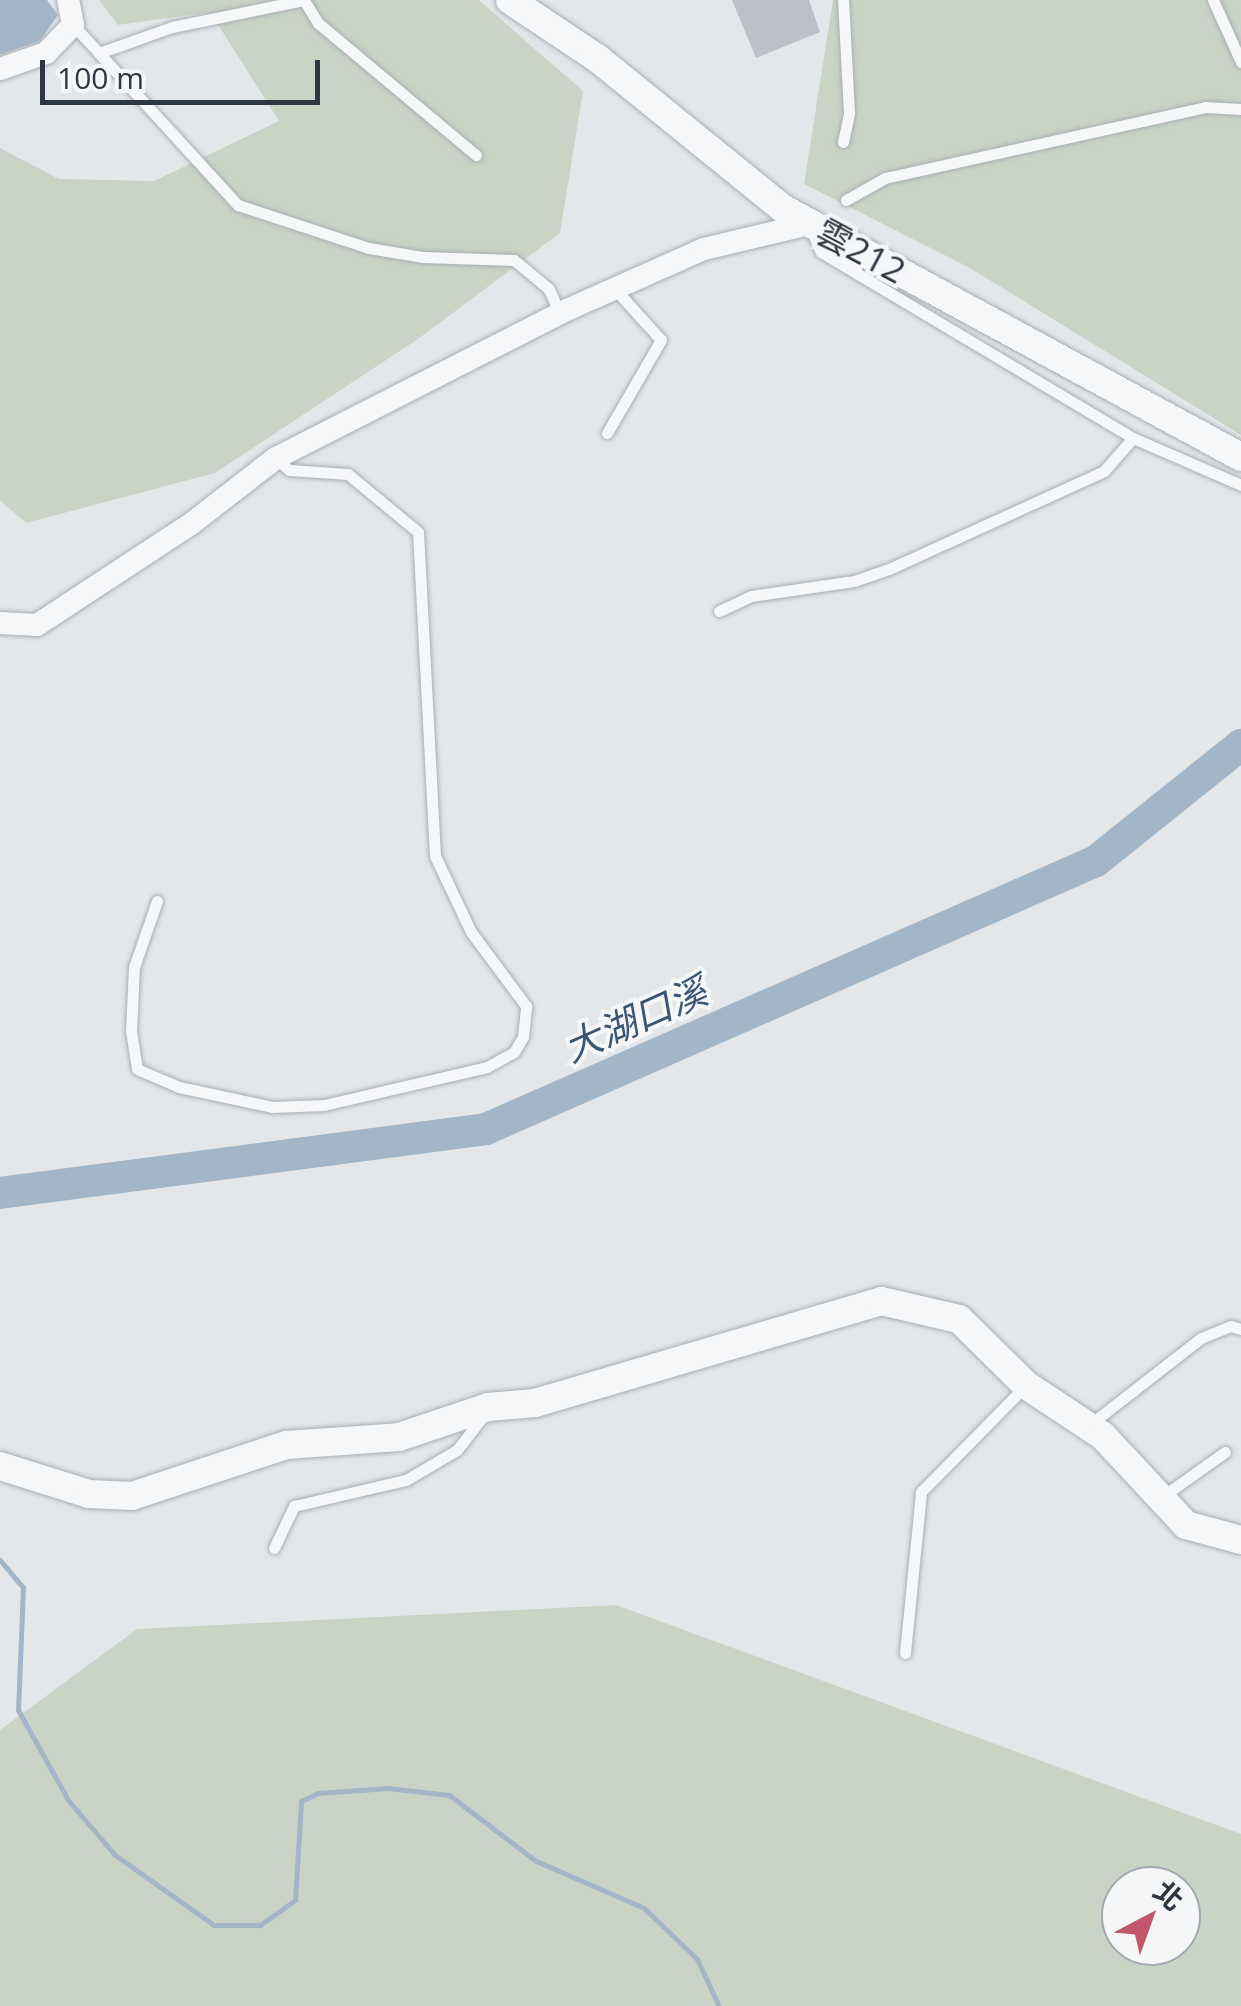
<!DOCTYPE html>
<meta charset="utf-8">
<style>
body{margin:0}
#map{position:relative;width:1241px;height:2006px;overflow:hidden;background:#e4e7ea;font-family:"Open Sans","Noto Sans TC",sans-serif}
div>[style]{position:absolute}
[style*='--x']{left:calc(var(--x)*1px);top:calc(var(--y)*1px);width:calc(var(--w)*1px);rotate:calc(var(--a)*1deg)}
.green>*{inset:0;background:#cad4c6}
.water>*{inset:0;background:#a3b6c7}
.stream>*{height:5px;margin:-2.5px;padding:0 2.5px;transform-origin:2.5px;border-radius:2.5px;background:#a3b6c7}
.river>*{height:32px;margin:-16px;padding:0 16px;transform-origin:16px;border-radius:16px;background:#a3b6c7}
.building>*{inset:0;background:#bcc0c7}
.roads{filter:drop-shadow(0 0 2px #a9aeb4) drop-shadow(0 0 2px #a9aeb4)}
.service>*{height:11px;margin:-5.5px;padding:0 5.5px;transform-origin:5.5px;border-radius:5.5px;background:#f6f7f9}
.minor>*{height:22px;margin:-11px;padding:0 11px;transform-origin:11px;border-radius:11px;background:#f6f7f9}
.tertiary>*{height:28px;margin:-14px;padding:0 14px;transform-origin:14px;border-radius:14px;background:#f6f7f9}
span{translate:-50% -50%;white-space:nowrap;text-align:center;line-height:1.15;-webkit-text-stroke:8px #f4f6f8;paint-order:stroke}
.street-label{font-size:35px;color:#2d3641}
.water-label{font-size:38px;color:#3b5672;font-style:italic}
.north{position:absolute;left:1101px;top:1866px;width:100px;height:100px;box-sizing:border-box;background:#f4f6f8;border:2px solid #a4a9af;border-radius:50%;rotate:41deg;font-size:28px;font-weight:700;line-height:40px;text-align:center;color:#2d3641}
.north::after{content:'';display:block;margin:auto;width:35px;height:45px;background:#c2566c;clip-path:polygon(50% 0,100% 100%,50% 72%,0 100%)}
.scale{position:absolute;left:40px;top:60px;width:280px;height:45px;box-sizing:border-box;border:5px solid #2d3641;border-top:0;padding-left:12px;font-size:30px;line-height:35px;white-space:nowrap;color:#2d3641;-webkit-text-stroke:8px #f4f6f8;paint-order:stroke}
</style>
<div id="map">
<div class="green">
<div style="clip-path:polygon(99px 0,479px 0,583px 91px,560px 233px,418px 339px,215px 473px,26px 523px,0 500px,0 148px,59px 179px,154px 181px,279px 121px,210px 12px,118px 25px)"></div>
<div style="clip-path:polygon(833px 0,1241px 0,1241px 435px,970px 268px,804px 184px)"></div>
<div style="clip-path:polygon(evenodd,616px 1605px,1241px 1834px,1241px 2006px,0 2006px,0 1730px,137px 1629px,616px 1605px,1121px 1886px,1181px 1886px,1181px 1946px,1121px 1946px,1121px 1886px)"></div>
</div>
<div class="water">
<div style="clip-path:polygon(0 0,47px 0,58px 15px,40px 41px,0 55px)"></div>
</div>
<div class="stream">
<div style="--x:0;--y:1560;--w:35;--a:50"></div>
<div style="--x:23;--y:1587;--w:123;--a:92.3"></div>
<div style="--x:18;--y:1710;--w:103;--a:60.9"></div>
<div style="--x:68;--y:1800;--w:72;--a:49.5"></div>
<div style="--x:115;--y:1855;--w:121;--a:35.3"></div>
<div style="--x:214;--y:1925;--w:46;--a:0"></div>
<div style="--x:260;--y:1925;--w:43;--a:-35.5"></div>
<div style="--x:295;--y:1900;--w:99;--a:-86.5"></div>
<div style="--x:301;--y:1801;--w:19;--a:-25"></div>
<div style="--x:318;--y:1793;--w:70;--a:-4.1"></div>
<div style="--x:388;--y:1788;--w:61;--a:6.5"></div>
<div style="--x:449;--y:1795;--w:109;--a:37.2"></div>
<div style="--x:536;--y:1861;--w:118;--a:23.5"></div>
<div style="--x:644;--y:1908;--w:74;--a:43.9"></div>
<div style="--x:697;--y:1959;--w:52;--a:64.9"></div>
</div>
<div class="river">
<div style="--x:0;--y:1193;--w:490;--a:-7.5"></div>
<div style="--x:486;--y:1129;--w:666;--a:-23.72"></div>
<div style="--x:1096;--y:861;--w:186;--a:-38.7"></div>
</div>
<div class="building">
<div style="clip-path:polygon(732px 0,809px 0,820px 32px,756px 58px)"></div>
</div>
<div class="roads">
<div class="service">
<div style="--x:304;--y:0;--w:27;--a:59"></div>
<div style="--x:318;--y:23;--w:206;--a:39.9"></div>
<div style="--x:1213;--y:0;--w:68;--a:65.7"></div>
<div style="--x:73;--y:25;--w:38;--a:47"></div>
<div style="--x:99;--y:53;--w:77;--a:-19.6"></div>
<div style="--x:172;--y:27;--w:135;--a:-11.6"></div>
<div style="--x:99;--y:53;--w:206;--a:47.6"></div>
<div style="--x:238;--y:205;--w:138;--a:18.2"></div>
<div style="--x:369;--y:248;--w:55;--a:9.5"></div>
<div style="--x:423;--y:257;--w:91;--a:1.9"></div>
<div style="--x:514;--y:260;--w:45;--a:39.6"></div>
<div style="--x:549;--y:289;--w:26;--a:67"></div>
<div style="--x:843;--y:142;--w:30;--a:-78"></div>
<div style="--x:849;--y:113;--w:113;--a:-93"></div>
<div style="--x:846;--y:200;--w:45;--a:-29.4"></div>
<div style="--x:885;--y:178;--w:328;--a:-12.5"></div>
<div style="--x:1205;--y:107;--w:36;--a:3"></div>
<div style="--x:811;--y:229;--w:25;--a:67"></div>
<div style="--x:821;--y:252;--w:363;--a:30.8"></div>
<div style="--x:1133;--y:438;--w:118;--a:23.5"></div>
<div style="--x:607;--y:433;--w:108;--a:-59.9"></div>
<div style="--x:661;--y:340;--w:70;--a:-132.1"></div>
<div style="--x:719;--y:611;--w:35;--a:-25"></div>
<div style="--x:751;--y:596;--w:104;--a:-8.3"></div>
<div style="--x:854;--y:581;--w:37;--a:-19"></div>
<div style="--x:889;--y:569;--w:236;--a:-24.5"></div>
<div style="--x:1104;--y:471;--w:44;--a:-48.7"></div>
<div style="--x:157;--y:901;--w:70;--a:109.2"></div>
<div style="--x:134;--y:967;--w:64;--a:92.7"></div>
<div style="--x:131;--y:1031;--w:38;--a:81"></div>
<div style="--x:137;--y:1069;--w:46;--a:23.2"></div>
<div style="--x:179;--y:1087;--w:95;--a:12.1"></div>
<div style="--x:272;--y:1107;--w:52;--a:-2.2"></div>
<div style="--x:324;--y:1105;--w:167;--a:-13.1"></div>
<div style="--x:487;--y:1067;--w:31;--a:-29"></div>
<div style="--x:514;--y:1052;--w:17;--a:-59"></div>
<div style="--x:523;--y:1037;--w:31;--a:-84"></div>
<div style="--x:526;--y:1006;--w:92;--a:-126.6"></div>
<div style="--x:471;--y:932;--w:84;--a:-115.3"></div>
<div style="--x:435;--y:856;--w:324;--a:-93"></div>
<div style="--x:418;--y:532;--w:91;--a:-140.4"></div>
<div style="--x:348;--y:474;--w:59;--a:-176.1"></div>
<div style="--x:289;--y:470;--w:18;--a:-137"></div>
<div style="--x:1088;--y:1426;--w:143;--a:-37.9"></div>
<div style="--x:1201;--y:1338;--w:32;--a:-22"></div>
<div style="--x:1231;--y:1326;--w:10;--a:17"></div>
<div style="--x:1163;--y:1496;--w:76;--a:-35.4"></div>
<div style="--x:274;--y:1548;--w:47;--a:-64.5"></div>
<div style="--x:294;--y:1506;--w:115;--a:-13.1"></div>
<div style="--x:406;--y:1480;--w:59;--a:-30.5"></div>
<div style="--x:457;--y:1450;--w:44;--a:-52.4"></div>
<div style="--x:905;--y:1653;--w:162;--a:-84.3"></div>
<div style="--x:921;--y:1492;--w:150;--a:-45.5"></div>
</div>
<div class="minor">
<div style="--x:0;--y:69;--w:49;--a:-19.2"></div>
<div style="--x:46;--y:53;--w:39;--a:-46"></div>
<div style="--x:73;--y:25;--w:25;--a:-101"></div>
<div style="--x:0;--y:623;--w:37;--a:3"></div>
<div style="--x:37;--y:625;--w:184;--a:-33.3"></div>
<div style="--x:191;--y:524;--w:108;--a:-37.8"></div>
<div style="--x:276;--y:458;--w:319;--a:-27"></div>
<div style="--x:560;--y:313;--w:158;--a:-24"></div>
<div style="--x:704;--y:249;--w:108;--a:-13.4"></div>
</div>
<div class="tertiary">
<div style="--x:510;--y:0;--w:105;--a:33.7"></div>
<div style="--x:597;--y:58;--w:238;--a:39"></div>
<div style="--x:782;--y:208;--w:522;--a:28.48"></div>
<div style="--x:0;--y:1466;--w:93;--a:17.5"></div>
<div style="--x:89;--y:1494;--w:43;--a:2.7"></div>
<div style="--x:132;--y:1496;--w:162;--a:-18.3"></div>
<div style="--x:286;--y:1445;--w:113;--a:-4"></div>
<div style="--x:399;--y:1437;--w:94;--a:-18.6"></div>
<div style="--x:488;--y:1407;--w:47;--a:-4.9"></div>
<div style="--x:535;--y:1403;--w:361;--a:-16.4"></div>
<div style="--x:881;--y:1301;--w:80;--a:13"></div>
<div style="--x:959;--y:1319;--w:94;--a:44.6"></div>
<div style="--x:1026;--y:1385;--w:92;--a:33.5"></div>
<div style="--x:1103;--y:1436;--w:122;--a:47"></div>
<div style="--x:1186;--y:1525;--w:57;--a:15.3"></div>
</div>
</div>
<div class="street-label">
<span style="left:861px;top:251px;rotate:28deg">雲212</span>
</div>
<div class="water-label">
<span style="left:635px;top:1019px;rotate:-24deg">大湖口溪</span>
</div>
<div class="north">北</div>
<div class="scale">100 m</div>
</div>
